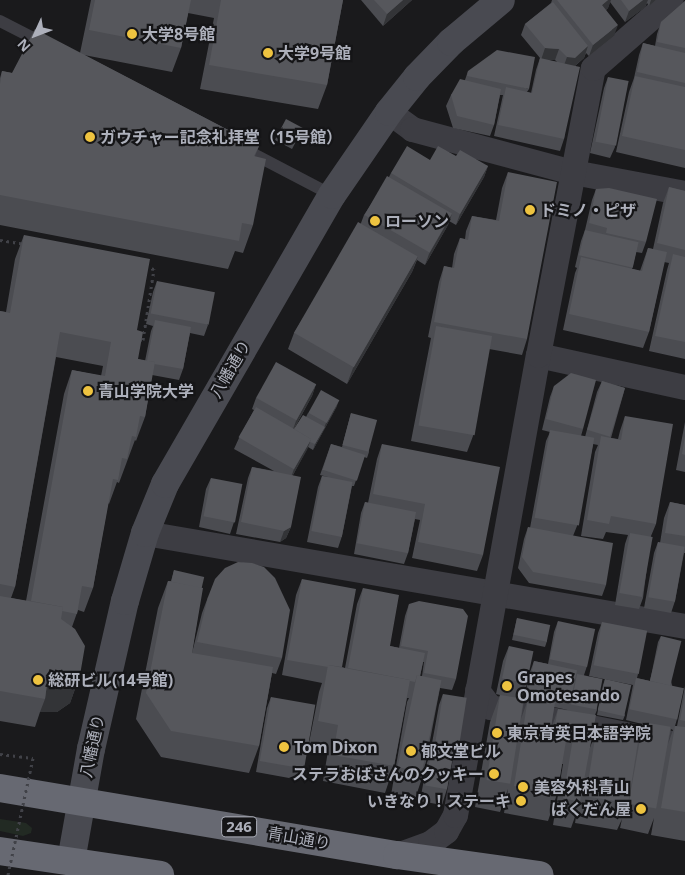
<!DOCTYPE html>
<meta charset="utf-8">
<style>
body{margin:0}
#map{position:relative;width:685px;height:875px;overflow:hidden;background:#1a1a1c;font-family:"Noto Sans","Noto Sans JP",sans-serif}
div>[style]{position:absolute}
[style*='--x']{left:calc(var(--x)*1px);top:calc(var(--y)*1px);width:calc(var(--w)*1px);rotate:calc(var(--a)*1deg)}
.green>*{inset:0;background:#222a23}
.path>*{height:3px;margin-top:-1.5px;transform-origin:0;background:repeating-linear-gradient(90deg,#414248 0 2.5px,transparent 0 6.5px)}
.lane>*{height:12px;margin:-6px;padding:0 6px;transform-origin:6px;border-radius:6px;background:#3d3d43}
.street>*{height:25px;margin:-12.5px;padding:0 12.5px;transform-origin:12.5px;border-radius:12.5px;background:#3d3d43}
.secondary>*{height:28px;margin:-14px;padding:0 14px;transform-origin:14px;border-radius:14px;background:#494a51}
.highway>*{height:28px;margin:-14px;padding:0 14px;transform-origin:14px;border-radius:14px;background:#676972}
.path-bridge>*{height:3px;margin-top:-1.5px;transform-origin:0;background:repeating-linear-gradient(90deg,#414248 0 2.5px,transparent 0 6.5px)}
.wall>*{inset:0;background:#4b4c51}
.shaded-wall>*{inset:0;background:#333437}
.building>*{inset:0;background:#56575c;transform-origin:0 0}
.dots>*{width:14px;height:14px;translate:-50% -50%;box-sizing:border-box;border:2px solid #151517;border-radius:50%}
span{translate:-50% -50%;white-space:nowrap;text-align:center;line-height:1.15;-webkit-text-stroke:4.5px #151517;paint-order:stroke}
.shield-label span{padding:1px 4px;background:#151517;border:1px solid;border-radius:4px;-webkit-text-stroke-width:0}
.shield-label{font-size:15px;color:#adb0bb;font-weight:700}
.poi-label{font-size:16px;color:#adb0bb;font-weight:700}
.left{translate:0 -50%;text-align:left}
.right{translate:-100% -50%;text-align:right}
.street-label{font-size:16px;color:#adb0bb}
.north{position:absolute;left:10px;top:10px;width:50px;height:50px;-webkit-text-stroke:4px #151517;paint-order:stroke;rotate:227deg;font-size:14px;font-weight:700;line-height:20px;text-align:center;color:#adb0bb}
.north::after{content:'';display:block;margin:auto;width:18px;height:22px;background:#adb0bb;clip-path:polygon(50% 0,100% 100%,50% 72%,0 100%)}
</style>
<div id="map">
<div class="green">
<div style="clip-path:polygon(0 819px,26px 823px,32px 828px,31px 833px,23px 836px,0 831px)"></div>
</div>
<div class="path">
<div style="--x:0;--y:240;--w:24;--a:9"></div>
<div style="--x:140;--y:339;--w:3;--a:18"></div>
<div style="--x:143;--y:340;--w:72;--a:-81.2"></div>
<div style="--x:154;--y:269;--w:9;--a:-167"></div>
</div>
<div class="lane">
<div style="--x:0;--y:21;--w:51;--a:27.1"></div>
<div style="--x:242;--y:148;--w:102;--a:27.6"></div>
</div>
<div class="street">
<div style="--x:389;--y:112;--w:29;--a:36"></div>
<div style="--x:412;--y:129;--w:167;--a:15"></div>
<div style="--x:573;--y:172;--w:114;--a:10.6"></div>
<div style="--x:538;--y:355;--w:150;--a:12.3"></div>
<div style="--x:145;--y:533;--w:548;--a:9.77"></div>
<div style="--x:477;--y:690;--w:21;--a:53"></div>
<div style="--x:490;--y:707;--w:199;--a:11.3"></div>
<div style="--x:397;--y:855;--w:35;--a:-20"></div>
<div style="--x:430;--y:843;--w:20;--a:-37"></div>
<div style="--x:446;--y:831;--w:18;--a:-61"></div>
<div style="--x:455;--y:815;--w:467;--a:-79.8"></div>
<div style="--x:538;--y:355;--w:292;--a:-79.2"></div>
<div style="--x:593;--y:68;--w:103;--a:-41.1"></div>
</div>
<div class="secondary">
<div style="--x:71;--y:861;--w:114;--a:-79.9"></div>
<div style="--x:91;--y:749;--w:152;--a:-77.1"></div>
<div style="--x:125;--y:601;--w:71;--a:-73.6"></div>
<div style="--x:145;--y:533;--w:53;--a:-67.8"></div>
<div style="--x:165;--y:484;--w:334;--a:-60"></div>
<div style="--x:332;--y:195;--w:101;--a:-55.5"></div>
<div style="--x:389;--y:112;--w:45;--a:-51.3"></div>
<div style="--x:417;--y:77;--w:49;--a:-45.8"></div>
<div style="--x:451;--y:42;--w:65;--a:-40"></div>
</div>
<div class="highway">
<div style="--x:0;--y:788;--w:403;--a:9.6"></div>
<div style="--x:397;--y:855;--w:144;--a:8"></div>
<div style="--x:0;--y:851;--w:162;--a:8.5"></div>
</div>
<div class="path-bridge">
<div style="--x:0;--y:754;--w:33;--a:7"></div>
<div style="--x:33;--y:758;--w:120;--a:102.1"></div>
</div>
<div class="wall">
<div style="clip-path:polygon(91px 0,343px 0,327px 85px,318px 109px,200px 89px,214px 18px,188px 13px,181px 48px,172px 72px,84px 55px,259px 146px,255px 156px,253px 225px,243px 253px,235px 251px,228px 269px,0 225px,0 78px,2px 71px,12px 73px,80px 53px)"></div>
<div style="clip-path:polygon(361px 0,412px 0,383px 26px)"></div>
<div style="clip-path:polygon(evenodd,552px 0,656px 0,649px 6px,647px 3px,645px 7px,625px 22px,610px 2px,608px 8px,606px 10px,614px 36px,589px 56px,586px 53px,584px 58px,575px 66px,564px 139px,560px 151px,494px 136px,503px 95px,500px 95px,494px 125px,490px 136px,453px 128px,446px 106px,451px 95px,465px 80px,468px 71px,529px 89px,527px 92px,531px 93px,536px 70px,540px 58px,521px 35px,525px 24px,551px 3px,552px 0,546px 60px,555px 60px,557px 62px,546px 60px)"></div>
<div style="clip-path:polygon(685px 1px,685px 168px,616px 152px,629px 92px,634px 78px,639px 55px,643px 43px,655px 46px,657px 34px,661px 22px)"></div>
<div style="clip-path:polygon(608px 77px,615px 147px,610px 158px,590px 153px,604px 88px)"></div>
<div style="clip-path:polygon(278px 134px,300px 134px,292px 149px,275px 140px)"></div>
<div style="clip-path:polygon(456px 156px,488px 166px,484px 177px,456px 225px,449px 221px,448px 225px,425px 265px,417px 260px,412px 272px,347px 384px,288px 349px,294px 333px,361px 223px,364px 215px,389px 177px,391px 173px,430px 160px)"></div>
<div style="clip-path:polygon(508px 172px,527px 339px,522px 355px,489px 349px,473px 436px,467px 452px,411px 441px,431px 338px,428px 337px,439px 282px,444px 266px,452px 268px,454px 254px,460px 238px,465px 239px,466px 231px,472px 216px,496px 220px,502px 188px)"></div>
<div style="clip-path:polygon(669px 187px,685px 191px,685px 359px,649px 351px,667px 270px,669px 263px,664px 262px,649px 332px,643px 348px,563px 330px,575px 273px,577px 268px,575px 267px,581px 241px,585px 230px,592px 200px,596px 189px,646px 242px,642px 253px,636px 252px,632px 269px,640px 271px,648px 248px,653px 249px,663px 203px)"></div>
<div style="clip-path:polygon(evenodd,24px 235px,137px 330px,138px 359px,145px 361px,151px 331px,153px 326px,146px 324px,153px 292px,157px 281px,208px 325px,204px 336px,190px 333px,183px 369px,179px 380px,152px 375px,145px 417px,136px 441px,135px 440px,119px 483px,117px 482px,109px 504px,108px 503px,93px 588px,84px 612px,78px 610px,72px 627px,80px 675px,70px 703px,57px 712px,40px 712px,35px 727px,0 721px,0 311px,6px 312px,15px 259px,24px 235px,56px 357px,103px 366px,101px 376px,72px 370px,64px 394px,26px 601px,11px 598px,15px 587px,56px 357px)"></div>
<div style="clip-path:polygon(602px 381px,625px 388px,611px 438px,618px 439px,620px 431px,625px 416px,656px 524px,651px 536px,643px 598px,639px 609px,615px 605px,625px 544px,628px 535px,606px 532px,603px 539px,581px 536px,595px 452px,598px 445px,593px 444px,577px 526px,573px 536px,606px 585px,602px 596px,529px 583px,518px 568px,524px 539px,528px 527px,530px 528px,546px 441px,550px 432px,542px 430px,550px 397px,554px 386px,583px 429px,581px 436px,585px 437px,597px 392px)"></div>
<div style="clip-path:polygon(316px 384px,312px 396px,294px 429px,306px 417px,308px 413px,337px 406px,313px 450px,308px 447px,293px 475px,291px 527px,286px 538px,280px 542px,236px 534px,248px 478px,252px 467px,274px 471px,234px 449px,239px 438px,254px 410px,252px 409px,256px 398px)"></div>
<div style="clip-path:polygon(351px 413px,369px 452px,367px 458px,364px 457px,354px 486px,352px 486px,342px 536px,338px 548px,307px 542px,318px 487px,322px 476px,328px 477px,320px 475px,331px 444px,342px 447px)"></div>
<div style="clip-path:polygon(685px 422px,685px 472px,676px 470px)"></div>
<div style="clip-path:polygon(382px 444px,483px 555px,477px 571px,412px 558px,420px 520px,415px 519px,408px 553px,404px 564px,354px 554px,361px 513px,365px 502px,368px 503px,377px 459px)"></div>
<div style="clip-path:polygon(211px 478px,234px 522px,230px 534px,199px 527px,206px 489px)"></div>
<div style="clip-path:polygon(670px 502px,685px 505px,685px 553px,684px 553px,675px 601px,671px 613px,644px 608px,654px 553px,658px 542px,660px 543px,664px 518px)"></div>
<div style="clip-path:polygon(174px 570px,202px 588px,192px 653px,202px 613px,208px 597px,282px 658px,276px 674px,272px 673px,259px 746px,249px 773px,161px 757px,136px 719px,158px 608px,168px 581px,171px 581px)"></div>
<div style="clip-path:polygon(evenodd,302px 579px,342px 667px,345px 668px,357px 604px,363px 588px,390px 646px,399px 648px,405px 616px,409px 604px,456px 679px,452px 690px,440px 688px,424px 772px,415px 799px,391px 795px,407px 702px,409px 698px,407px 698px,394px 766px,385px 793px,323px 781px,328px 751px,308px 748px,319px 692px,322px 683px,282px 675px,296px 595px,302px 579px,423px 662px,424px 662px,422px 676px,420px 676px,423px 662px)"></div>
<div style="clip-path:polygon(517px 618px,547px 641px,545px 647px,512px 640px)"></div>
<div style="clip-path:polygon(evenodd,558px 621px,587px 666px,584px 675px,597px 710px,595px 715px,589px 750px,596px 732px,637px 739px,642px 724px,626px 720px,633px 685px,589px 676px,598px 633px,602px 622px,638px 674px,637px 678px,650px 681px,658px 642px,661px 636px,672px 685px,677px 719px,675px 726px,677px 726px,685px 686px,685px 841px,651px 835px,654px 818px,648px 834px,620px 828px,622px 819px,617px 830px,575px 823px,577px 811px,571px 828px,553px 825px,563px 764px,562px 764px,557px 794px,548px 821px,504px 813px,508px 789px,500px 812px,475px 807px,490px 722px,500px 695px,496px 694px,503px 661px,509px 646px,527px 684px,521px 699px,524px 699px,530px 672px,534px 661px,548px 664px,554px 632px,558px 621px,524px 701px,527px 702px,521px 719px,524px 701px,558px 621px,570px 704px,568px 710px,558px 709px,551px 729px,554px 707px,568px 710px,570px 704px,558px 621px,671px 729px,673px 730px,668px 744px,671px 729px)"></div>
<div style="clip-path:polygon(605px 679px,625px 715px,623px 720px,597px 715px,603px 685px)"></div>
<div style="clip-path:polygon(443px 694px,457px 751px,452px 762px,447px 789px,442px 805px,420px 801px,427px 763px,430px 754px,439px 705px)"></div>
<div style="clip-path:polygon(271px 697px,304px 769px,300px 780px,256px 772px,267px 708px)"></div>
</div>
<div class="shaded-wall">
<div style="clip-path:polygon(403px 0,412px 0,383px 26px,387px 14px)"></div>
<div style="clip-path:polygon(608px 0,611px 0,608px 8px,598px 16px,602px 5px)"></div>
<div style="clip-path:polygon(643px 0,648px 0,645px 7px,625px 22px,629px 11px)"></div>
<div style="clip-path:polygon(651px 0,656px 0,649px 6px)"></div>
<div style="clip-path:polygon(618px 25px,614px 36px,589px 56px,593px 45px)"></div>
<div style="clip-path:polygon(588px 46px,584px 58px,571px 69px,563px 68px,567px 57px)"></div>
<div style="clip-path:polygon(545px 48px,559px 49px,555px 60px,541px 60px)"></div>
<div style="clip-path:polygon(488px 166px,484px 177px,456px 225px,460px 214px)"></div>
<div style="clip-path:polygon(452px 214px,448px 225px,425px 265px,429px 254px)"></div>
<div style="clip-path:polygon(418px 256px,412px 272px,347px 384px,353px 368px)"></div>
<div style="clip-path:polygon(316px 384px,312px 396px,292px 432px,296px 421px)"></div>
<div style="clip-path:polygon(339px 400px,337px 406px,313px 450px,315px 444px,324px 428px,326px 423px)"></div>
<div style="clip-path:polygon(311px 439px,307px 450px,290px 480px,294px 469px)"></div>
<div style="clip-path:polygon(291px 527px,286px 538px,280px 542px,284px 531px)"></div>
<div style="clip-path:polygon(80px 675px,70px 703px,57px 712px,40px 712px,45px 699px,47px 684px)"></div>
</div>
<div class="building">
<div style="clip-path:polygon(95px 0,191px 0,181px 48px,89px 30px)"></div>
<div style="clip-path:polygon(221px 0,343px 0,327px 85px,209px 65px)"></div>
<div style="clip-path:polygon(374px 0,403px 0,387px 14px)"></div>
<div style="clip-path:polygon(557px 0,608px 0,602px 5px,618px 25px,593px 45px)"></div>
<div style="clip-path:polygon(621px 0,643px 0,629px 11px)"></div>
<div style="clip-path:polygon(685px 1px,685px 48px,657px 42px,661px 22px)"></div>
<div style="clip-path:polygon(553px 2px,588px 46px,575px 58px,567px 57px,559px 49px,545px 48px,525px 24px)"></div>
<div style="clip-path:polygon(35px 29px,259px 146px,254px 156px,266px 159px,253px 225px,242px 223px,239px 241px,0 195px,0 84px,2px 71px,12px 73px)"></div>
<div style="clip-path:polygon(643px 43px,685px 53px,685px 83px,637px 72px)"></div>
<div style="clip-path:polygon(497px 50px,535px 57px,529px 89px,467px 76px,468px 71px)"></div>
<div style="clip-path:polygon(540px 58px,580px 67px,564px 139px,498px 125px,506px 87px,532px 93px)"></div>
<div style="clip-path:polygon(635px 76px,685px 87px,685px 150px,622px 136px)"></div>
<div style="left:608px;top:77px;width:21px;height:66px;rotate:11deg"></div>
<div style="clip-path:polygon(460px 79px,501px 89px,494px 125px,457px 116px,451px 95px)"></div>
<div style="left:286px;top:119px;width:19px;height:17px;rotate:28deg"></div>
<div style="clip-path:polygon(407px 146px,430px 160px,438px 146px,456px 156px,460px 150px,488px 166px,460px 214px,391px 173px)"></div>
<div style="clip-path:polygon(508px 172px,557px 182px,527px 339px,434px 322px,444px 266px,454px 268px,460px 238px,468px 240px,472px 216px,499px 221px)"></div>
<div style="left:387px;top:176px;width:75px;height:45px;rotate:30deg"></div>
<div style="clip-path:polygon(669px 187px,685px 191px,685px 250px,657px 243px)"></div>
<div style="clip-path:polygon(609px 188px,657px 199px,646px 242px,606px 233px,607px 228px,589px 223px,596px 189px)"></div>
<div style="left:358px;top:222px;width:69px;height:128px;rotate:30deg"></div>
<div style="left:585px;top:230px;width:55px;height:26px;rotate:13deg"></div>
<div style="clip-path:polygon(24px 235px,150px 259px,137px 330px,143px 332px,138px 359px,155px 362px,145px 417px,140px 416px,136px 437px,132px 436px,127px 459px,122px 458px,118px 480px,113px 479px,93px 588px,82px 586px,77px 614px,62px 611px,63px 607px,31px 601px,72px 370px,105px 376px,111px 342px,60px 332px,15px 587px,0 584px,0 311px,10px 313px)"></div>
<div style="clip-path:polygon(648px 248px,667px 252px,649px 332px,569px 314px,581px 257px,642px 271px)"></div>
<div style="clip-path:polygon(673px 254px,685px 257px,685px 342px,655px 336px)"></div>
<div style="left:157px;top:281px;width:59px;height:33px;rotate:11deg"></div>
<div style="clip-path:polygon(155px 320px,191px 327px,183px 369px,154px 364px,155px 362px,147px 361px)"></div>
<div style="left:436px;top:326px;width:57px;height:101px;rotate:10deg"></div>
<div style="left:276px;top:362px;width:46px;height:41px;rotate:29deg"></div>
<div style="clip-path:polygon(571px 373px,596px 380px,583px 429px,546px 419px,554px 386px)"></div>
<div style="left:602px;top:381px;width:24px;height:51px;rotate:17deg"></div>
<div style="left:321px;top:390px;width:21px;height:26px;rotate:29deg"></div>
<div style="left:256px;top:407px;width:64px;height:35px;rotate:30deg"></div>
<div style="left:351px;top:413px;width:27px;height:33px;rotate:15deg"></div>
<div style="clip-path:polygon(303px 415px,325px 427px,315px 444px,310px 442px,311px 439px,294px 429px)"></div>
<div style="clip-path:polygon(625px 416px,673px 424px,656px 524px,611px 516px,609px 524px,587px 520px,601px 436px,621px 440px)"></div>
<div style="left:550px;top:430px;width:45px;height:89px;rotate:10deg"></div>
<div style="clip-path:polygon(685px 436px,685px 455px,682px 454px)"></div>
<div style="left:331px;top:444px;width:36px;height:27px;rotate:18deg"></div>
<div style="clip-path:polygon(382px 444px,500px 467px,483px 555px,418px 542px,425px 504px,373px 494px)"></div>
<div style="clip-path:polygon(252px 467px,301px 477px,291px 527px,284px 531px,241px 522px)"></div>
<div style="left:322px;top:476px;width:31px;height:56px;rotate:11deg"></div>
<div style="left:211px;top:478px;width:32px;height:39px;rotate:11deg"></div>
<div style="left:365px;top:502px;width:52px;height:42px;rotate:11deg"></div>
<div style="clip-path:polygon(670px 502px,685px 505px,685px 536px,665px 533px)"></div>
<div style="clip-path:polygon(528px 527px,613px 543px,606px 585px,533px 572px,522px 557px)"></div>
<div style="left:630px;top:533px;width:23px;height:61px;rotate:10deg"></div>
<div style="left:658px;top:542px;width:27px;height:56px;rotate:10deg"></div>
<div style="clip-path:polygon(238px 562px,252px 563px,264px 567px,275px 578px,290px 610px,282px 658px,197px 642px,208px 597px,215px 579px,225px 568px)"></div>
<div style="left:174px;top:570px;width:31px;height:12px;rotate:13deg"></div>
<div style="clip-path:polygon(302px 579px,356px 589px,342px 667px,328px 665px,328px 667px,287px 660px)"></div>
<div style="clip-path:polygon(168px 581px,203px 588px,192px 653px,273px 667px,259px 746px,171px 731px,146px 693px)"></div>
<div style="clip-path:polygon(363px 588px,399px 595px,390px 646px,425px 653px,420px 676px,417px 675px,415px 682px,410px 681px,410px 680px,348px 668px)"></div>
<div style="clip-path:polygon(0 596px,63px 607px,61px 619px,75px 629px,85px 646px,80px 675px,67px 685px,47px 684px,45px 699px,0 691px)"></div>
<div style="clip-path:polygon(419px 601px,463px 609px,468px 616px,456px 679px,424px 673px,428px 651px,401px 646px,409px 604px)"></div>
<div style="left:517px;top:618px;width:34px;height:17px;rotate:12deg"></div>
<div style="left:558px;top:621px;width:38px;height:39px;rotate:12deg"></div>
<div style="left:602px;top:622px;width:46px;height:44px;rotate:11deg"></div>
<div style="left:661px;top:636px;width:21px;height:46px;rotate:14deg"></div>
<div style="left:509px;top:646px;width:25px;height:33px;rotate:12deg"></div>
<div style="left:534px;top:661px;width:44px;height:30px;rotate:12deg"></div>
<div style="clip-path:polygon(328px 665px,410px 680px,394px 766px,333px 755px,338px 725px,318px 721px)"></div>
<div style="left:577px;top:674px;width:26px;height:31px;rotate:11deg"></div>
<div style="left:417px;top:675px;width:25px;height:94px;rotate:12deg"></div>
<div style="left:636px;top:678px;width:49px;height:32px;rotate:12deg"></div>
<div style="left:605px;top:679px;width:27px;height:32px;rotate:13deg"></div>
<div style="left:443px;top:694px;width:24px;height:53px;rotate:9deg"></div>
<div style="clip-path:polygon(685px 694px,685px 721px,680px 720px)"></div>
<div style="left:500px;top:695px;width:24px;height:86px;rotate:9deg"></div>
<div style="left:271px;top:697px;width:45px;height:65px;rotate:10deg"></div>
<div style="clip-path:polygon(528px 698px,555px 703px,549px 738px,566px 741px,557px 794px,514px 786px)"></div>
<div style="clip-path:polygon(558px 709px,596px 715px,580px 802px,563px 798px,573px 738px,553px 735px)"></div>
<div style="left:643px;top:722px;width:28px;height:83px;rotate:10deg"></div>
<div style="clip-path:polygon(675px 726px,685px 727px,685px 812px,661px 808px)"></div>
<div style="left:596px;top:732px;width:43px;height:65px;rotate:9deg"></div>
<div style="left:432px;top:747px;width:22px;height:39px;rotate:10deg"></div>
</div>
<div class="dots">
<div style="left:132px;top:34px;background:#eec340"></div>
<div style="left:268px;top:53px;background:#eec340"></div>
<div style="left:90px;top:137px;background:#eec340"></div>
<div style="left:530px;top:210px;background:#eec340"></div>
<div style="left:375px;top:221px;background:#eec340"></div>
<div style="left:88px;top:391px;background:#eec340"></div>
<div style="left:38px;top:680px;background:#eec340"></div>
<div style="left:507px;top:686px;background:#eec340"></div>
<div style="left:497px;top:733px;background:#eec340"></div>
<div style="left:284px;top:747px;background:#eec340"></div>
<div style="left:411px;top:751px;background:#eec340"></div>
<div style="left:494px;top:774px;background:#eec340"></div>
<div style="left:523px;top:787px;background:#eec340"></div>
<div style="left:521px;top:801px;background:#eec340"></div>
<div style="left:641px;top:809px;background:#eec340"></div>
</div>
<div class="shield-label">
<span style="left:239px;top:827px">246</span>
</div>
<div class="poi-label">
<span class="left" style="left:142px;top:34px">大学8号館</span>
<span class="left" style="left:278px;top:53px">大学9号館</span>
<span class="left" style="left:100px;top:137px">ガウチャー記念礼拝堂（15号館）</span>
<span class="left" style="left:540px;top:210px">ドミノ・ピザ</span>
<span class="left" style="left:385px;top:221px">ローソン</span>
<span class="left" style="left:98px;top:391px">青山学院大学</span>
<span class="left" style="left:517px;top:686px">Grapes<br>Omotesando</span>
<span class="left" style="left:48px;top:680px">総研ビル(14号館)</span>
<span class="left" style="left:507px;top:733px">東京育英日本語学院</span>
<span class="left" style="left:294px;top:747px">Tom Dixon</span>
<span class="left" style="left:421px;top:751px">郁文堂ビル</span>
<span class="right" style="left:484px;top:774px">ステラおばさんのクッキー</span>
<span class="left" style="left:534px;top:787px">美容外科青山</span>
<span class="right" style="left:511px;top:801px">いきなり！ステーキ</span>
<span class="right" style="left:631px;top:809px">ばくだん屋</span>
</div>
<div class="street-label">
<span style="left:230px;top:369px;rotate:-60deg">八幡通り</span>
<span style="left:92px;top:746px;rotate:-78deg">八幡通り</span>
<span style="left:299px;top:838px;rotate:10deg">青山通り</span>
</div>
<div class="north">N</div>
</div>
